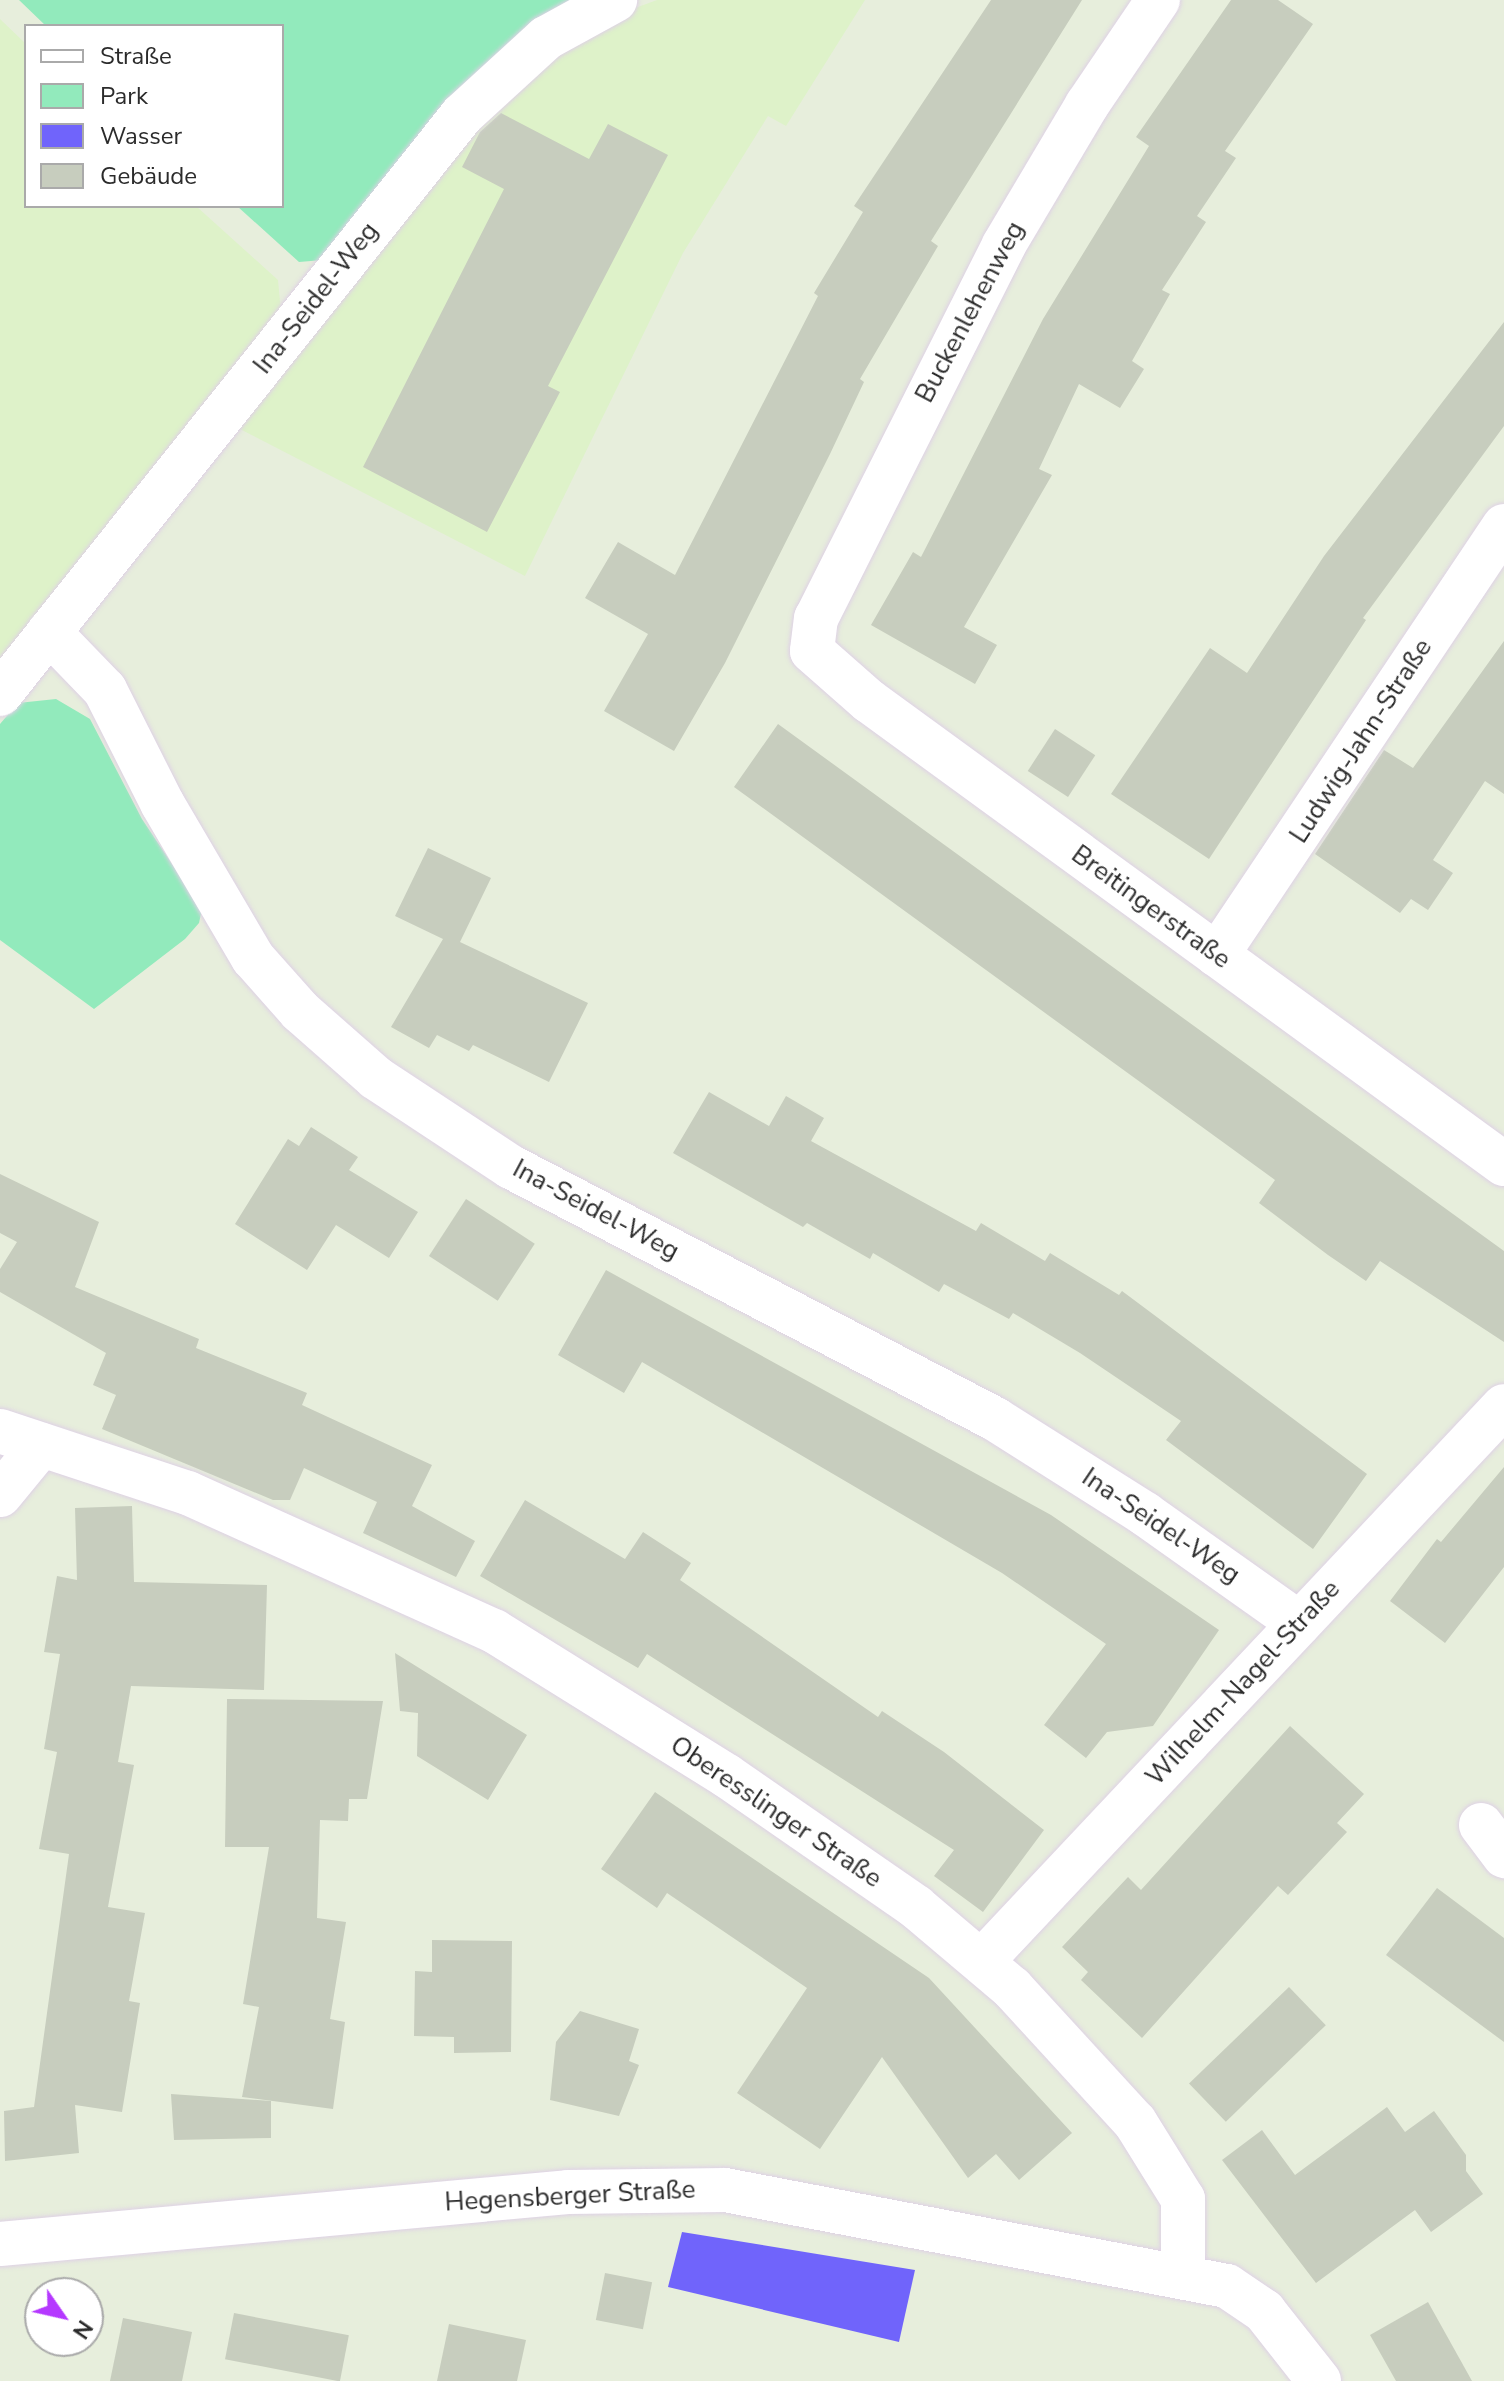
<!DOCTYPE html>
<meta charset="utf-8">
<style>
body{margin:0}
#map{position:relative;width:1504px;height:2381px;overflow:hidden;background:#e7eedc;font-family:"Nunito Sans",sans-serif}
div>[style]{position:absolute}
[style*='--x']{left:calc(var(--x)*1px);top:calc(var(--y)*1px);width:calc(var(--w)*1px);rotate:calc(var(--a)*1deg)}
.education>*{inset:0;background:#def2c9}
.green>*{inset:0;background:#92eabc}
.water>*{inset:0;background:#7064fb}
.building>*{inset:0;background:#c7cdbe;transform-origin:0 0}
.roads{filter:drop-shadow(0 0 2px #ded1e5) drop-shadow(0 0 2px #ded1e5)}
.minor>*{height:44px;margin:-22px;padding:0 22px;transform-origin:22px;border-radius:22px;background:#fff}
span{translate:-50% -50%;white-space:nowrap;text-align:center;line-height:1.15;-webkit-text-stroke:8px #fff;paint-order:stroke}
.street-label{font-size:26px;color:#2b2b2b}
.legend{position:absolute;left:24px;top:24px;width:260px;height:184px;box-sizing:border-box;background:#fff;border:2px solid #aaa;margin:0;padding:10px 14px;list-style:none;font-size:24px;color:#2b2b2b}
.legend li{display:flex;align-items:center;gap:16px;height:40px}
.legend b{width:40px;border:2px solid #aaa}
.north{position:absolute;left:24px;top:2277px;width:80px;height:80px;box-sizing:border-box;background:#fff;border:2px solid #aaa;border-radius:50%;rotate:124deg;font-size:22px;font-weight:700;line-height:32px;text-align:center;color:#2b2b2b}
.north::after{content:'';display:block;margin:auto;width:28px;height:36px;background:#b538ff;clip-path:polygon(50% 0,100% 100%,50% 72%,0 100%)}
</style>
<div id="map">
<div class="education">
<div style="clip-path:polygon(657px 0,865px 0,786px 126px,768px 116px,683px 253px,525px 576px,234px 426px,475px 117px,600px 21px)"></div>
<div style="clip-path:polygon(0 19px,26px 44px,26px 206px,196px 206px,278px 280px,282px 323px,0 667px)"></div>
</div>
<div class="green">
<div style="clip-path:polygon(19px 0,573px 0,323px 260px,299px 262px,237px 206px,282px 206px,282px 26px,46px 26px)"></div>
<div style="clip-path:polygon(56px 699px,90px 719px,142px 819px,202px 909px,199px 923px,185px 939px,94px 1009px,0 940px,0 724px,18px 703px)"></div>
</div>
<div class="water">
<div style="clip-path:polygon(682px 2232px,915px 2270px,899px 2342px,668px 2287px)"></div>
</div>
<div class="building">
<div style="clip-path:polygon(991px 0,1082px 0,931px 241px,938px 246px,860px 379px,864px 382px,830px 454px,725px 663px,674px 751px,604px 711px,648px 634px,585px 598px,618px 542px,675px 575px,818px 296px,814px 293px,863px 212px,854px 206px)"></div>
<div style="clip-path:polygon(1231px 0,1278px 0,1313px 24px,1225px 151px,1236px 158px,1197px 216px,1206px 222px,1162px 290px,1170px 294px,1132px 361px,1144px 369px,1120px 408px,1079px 384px,1039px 469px,1052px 475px,964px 627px,997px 645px,975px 684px,871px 625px,913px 552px,921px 557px,1043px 319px,1149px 146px,1136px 137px)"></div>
<div style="clip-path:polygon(501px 113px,589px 159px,608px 124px,668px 155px,548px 386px,560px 392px,487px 532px,363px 467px,504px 189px,462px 167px,480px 132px)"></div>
<div style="clip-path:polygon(1504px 322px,1504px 426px,1363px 618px,1366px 620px,1209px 859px,1111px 794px,1210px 648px,1247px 673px,1324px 556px)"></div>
<div style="clip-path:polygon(1504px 641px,1504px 794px,1485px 781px,1433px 860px,1453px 873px,1428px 910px,1411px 899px,1400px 913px,1315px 854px,1384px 750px,1413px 768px)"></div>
<div style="clip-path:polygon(778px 724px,1504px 1251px,1504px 1342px,1380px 1261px,1366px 1281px,1328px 1255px,1259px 1203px,1275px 1180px,734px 787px)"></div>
<div style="left:1055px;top:729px;width:48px;height:50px;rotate:33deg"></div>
<div style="clip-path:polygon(428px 848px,491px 878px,460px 942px,588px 1003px,549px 1082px,473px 1045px,469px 1051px,437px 1035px,429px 1048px,391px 1027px,443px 939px,395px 916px)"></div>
<div style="clip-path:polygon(709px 1092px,769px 1126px,786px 1096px,824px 1118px,811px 1141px,976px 1231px,981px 1223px,1045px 1261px,1050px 1253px,1119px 1295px,1122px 1291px,1367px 1474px,1313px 1549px,1166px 1440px,1181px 1421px,1080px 1353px,1013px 1313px,1009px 1319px,944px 1284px,939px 1292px,873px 1253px,870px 1259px,807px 1223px,803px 1227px,673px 1153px)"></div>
<div style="clip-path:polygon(311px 1127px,358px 1157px,349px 1170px,418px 1212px,389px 1258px,336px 1225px,307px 1270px,235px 1224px,288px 1139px,299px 1146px)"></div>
<div style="clip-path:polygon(0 1174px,99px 1222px,75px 1287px,199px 1339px,196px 1348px,307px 1393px,302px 1405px,432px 1465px,412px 1506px,475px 1541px,456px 1577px,363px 1533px,377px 1502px,304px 1468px,290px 1500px,273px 1500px,102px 1429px,116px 1395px,93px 1385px,106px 1353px,0 1292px,0 1269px,17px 1242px,0 1233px)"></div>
<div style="left:466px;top:1199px;width:82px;height:68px;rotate:33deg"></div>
<div style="clip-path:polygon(606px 1270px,1051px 1515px,1219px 1630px,1153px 1726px,1107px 1732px,1086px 1758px,1044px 1725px,1106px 1644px,1002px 1573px,642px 1362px,624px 1393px,558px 1355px)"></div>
<div style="clip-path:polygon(1504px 1467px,1504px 1567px,1445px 1643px,1390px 1601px,1437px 1539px,1441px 1542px)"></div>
<div style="clip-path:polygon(525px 1500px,625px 1559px,643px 1532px,691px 1563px,680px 1580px,878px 1717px,882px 1711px,944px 1752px,1044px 1830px,983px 1912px,934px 1876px,954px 1850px,647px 1654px,638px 1668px,480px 1576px)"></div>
<div style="clip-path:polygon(132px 1506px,134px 1582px,267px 1585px,264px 1690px,131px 1686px,118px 1762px,134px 1765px,108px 1907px,145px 1913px,129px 2001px,140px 2003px,122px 2112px,75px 2105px,79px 2153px,5px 2161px,4px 2111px,34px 2107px,69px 1854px,39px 1849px,57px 1752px,44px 1749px,60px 1654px,44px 1652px,57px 1576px,77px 1580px,75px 1508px)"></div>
<div style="clip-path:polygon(395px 1653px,527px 1735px,488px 1800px,417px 1756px,418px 1713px,400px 1711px)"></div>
<div style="clip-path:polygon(227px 1699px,383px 1701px,367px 1799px,349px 1799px,348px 1821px,320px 1820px,317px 1918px,346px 1922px,330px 2019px,345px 2022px,333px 2109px,242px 2097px,259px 2007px,243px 2004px,269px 1847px,225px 1847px)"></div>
<div style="clip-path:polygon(1290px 1726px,1364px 1794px,1337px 1823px,1347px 1832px,1288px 1895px,1278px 1886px,1142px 2038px,1081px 1980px,1088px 1972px,1062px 1947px,1128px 1877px,1141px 1890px)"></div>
<div style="clip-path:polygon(655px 1792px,929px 1978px,1072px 2133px,1019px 2180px,996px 2154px,968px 2178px,882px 2057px,820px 2149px,737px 2093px,807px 1988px,667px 1893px,657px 1908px,601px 1869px)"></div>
<div style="clip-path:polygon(1437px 1888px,1504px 1938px,1504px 2042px,1386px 1955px)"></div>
<div style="clip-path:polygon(432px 1940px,512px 1941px,511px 2052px,454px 2053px,454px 2037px,414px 2036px,415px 1971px,432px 1972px)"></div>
<div style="left:1289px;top:1987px;width:53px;height:139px;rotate:46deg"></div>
<div style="clip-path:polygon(580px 2011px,639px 2029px,629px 2061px,639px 2065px,619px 2116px,550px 2100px,556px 2042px)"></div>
<div style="clip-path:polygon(171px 2094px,271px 2101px,271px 2138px,174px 2140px)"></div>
<div style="clip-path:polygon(1387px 2107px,1405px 2132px,1434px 2111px,1466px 2155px,1466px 2171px,1483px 2194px,1431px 2232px,1415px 2210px,1316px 2283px,1222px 2160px,1262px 2130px,1295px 2175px)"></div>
<div style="left:605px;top:2273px;width:48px;height:48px;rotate:11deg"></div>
<div style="clip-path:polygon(1428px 2302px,1472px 2381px,1396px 2381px,1370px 2335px)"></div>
<div style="left:234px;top:2313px;width:117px;height:47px;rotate:11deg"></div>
<div style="clip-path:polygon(123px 2318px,192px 2332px,182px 2381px,110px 2381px)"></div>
<div style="clip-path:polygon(449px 2324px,526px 2340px,517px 2381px,437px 2381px)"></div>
</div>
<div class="roads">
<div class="minor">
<div style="--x:1158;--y:0;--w:127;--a:124.1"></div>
<div style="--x:1087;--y:105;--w:163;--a:120.7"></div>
<div style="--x:1004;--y:245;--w:418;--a:116.7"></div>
<div style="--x:816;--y:618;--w:33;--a:97"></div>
<div style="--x:812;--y:651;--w:76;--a:41.3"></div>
<div style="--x:869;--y:701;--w:786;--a:36.1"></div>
<div style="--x:49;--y:632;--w:81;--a:46"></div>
<div style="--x:105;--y:690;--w:127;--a:63.2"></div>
<div style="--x:162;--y:803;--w:180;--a:59.6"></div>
<div style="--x:253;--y:958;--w:71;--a:48.4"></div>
<div style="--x:300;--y:1011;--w:101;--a:41.4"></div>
<div style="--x:376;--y:1078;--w:162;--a:33.4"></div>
<div style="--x:511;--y:1167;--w:546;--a:27.5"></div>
<div style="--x:995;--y:1419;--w:178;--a:32.3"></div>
<div style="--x:1145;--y:1514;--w:189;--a:35.3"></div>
<div style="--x:0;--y:694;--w:741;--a:-51.41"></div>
<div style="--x:462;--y:115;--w:114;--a:-42.5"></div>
<div style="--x:546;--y:38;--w:79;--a:-28.8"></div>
<div style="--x:1217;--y:955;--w:516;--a:-56.22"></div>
<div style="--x:0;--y:1431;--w:198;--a:18.3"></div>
<div style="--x:188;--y:1493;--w:336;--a:24.3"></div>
<div style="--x:494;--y:1631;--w:274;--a:31.9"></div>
<div style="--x:727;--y:1776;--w:230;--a:34.7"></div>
<div style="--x:916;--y:1907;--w:126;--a:40.2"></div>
<div style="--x:1012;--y:1988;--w:182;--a:47.5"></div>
<div style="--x:1135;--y:2122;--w:91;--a:58.1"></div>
<div style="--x:1183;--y:2199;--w:77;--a:90"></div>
<div style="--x:0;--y:1495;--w:65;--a:-50.6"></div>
<div style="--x:1481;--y:1825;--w:39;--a:53"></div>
<div style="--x:983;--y:1960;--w:760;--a:-46.76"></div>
<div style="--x:0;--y:2244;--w:570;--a:-5.23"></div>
<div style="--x:568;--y:2192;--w:157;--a:-0.7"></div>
<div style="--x:725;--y:2190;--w:511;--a:10.83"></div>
<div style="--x:1227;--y:2286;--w:45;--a:34"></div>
<div style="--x:1264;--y:2311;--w:89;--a:51.8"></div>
</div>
</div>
<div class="street-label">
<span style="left:316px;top:298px;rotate:-52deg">Ina-Seidel-Weg</span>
<span style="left:970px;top:312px;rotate:-62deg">Buckenlehenweg</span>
<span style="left:1361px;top:741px;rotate:-57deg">Ludwig-Jahn-Straße</span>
<span style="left:1151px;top:907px;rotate:36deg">Breitingerstraße</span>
<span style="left:596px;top:1210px;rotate:28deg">Ina-Seidel-Weg</span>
<span style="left:1161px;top:1526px;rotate:34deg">Ina-Seidel-Weg</span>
<span style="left:1243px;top:1683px;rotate:-47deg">Wilhelm-Nagel-Straße</span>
<span style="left:776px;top:1812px;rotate:34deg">Oberesslinger Straße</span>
<span style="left:570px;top:2196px;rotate:-3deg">Hegensberger Straße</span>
</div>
<ul class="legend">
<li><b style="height:10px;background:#fff"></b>Straße</li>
<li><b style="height:22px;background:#92eabc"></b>Park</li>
<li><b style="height:22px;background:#7064fb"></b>Wasser</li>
<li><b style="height:22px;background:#c7cdbe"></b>Gebäude</li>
</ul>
<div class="north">N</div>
</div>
